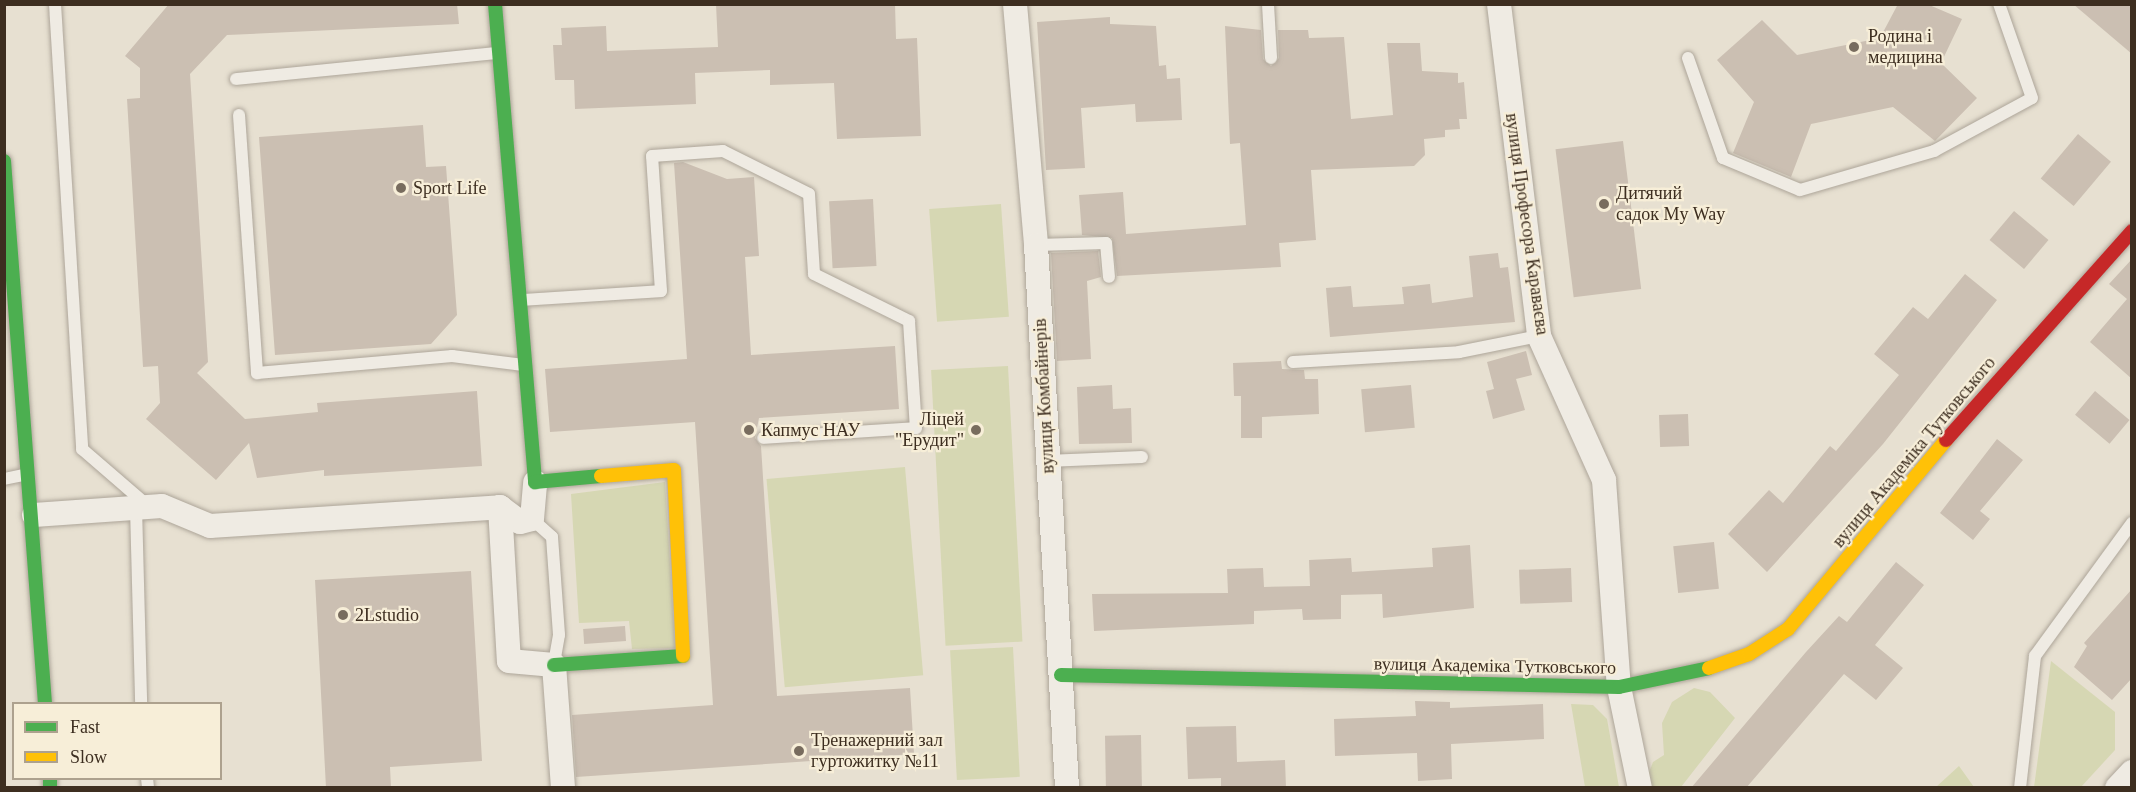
<!DOCTYPE html>
<meta charset="utf-8">
<style>
body{margin:0}
#map{position:relative;width:2136px;height:792px;overflow:hidden;background:#e7e0d1;font-family:"Times New Roman",serif}
div>[style]{position:absolute}
[style*='--x']{left:calc(var(--x)*1px);top:calc(var(--y)*1px);width:calc(var(--w)*1px);rotate:calc(var(--a)*1deg)}
.green>*{inset:0;background:#d6d7b3;transform-origin:0 0}
.building>*{inset:0;background:#cbbfb2;transform-origin:0 0}
.roads{filter:drop-shadow(0 0 2px #ada599) drop-shadow(0 0 2px #ada599)}
.lane>*{height:12px;margin:-6px;padding:0 6px;transform-origin:6px;border-radius:6px;background:#efebe3}
.street>*{height:24px;margin:-12px;padding:0 12px;transform-origin:12px;border-radius:12px;background:#efebe3}
.fast>*{height:14px;margin:-7px;padding:0 7px;transform-origin:7px;border-radius:7px;background:#4caf50}
.slow>*{height:14px;margin:-7px;padding:0 7px;transform-origin:7px;border-radius:7px;background:#ffc107}
.jam>*{height:14px;margin:-7px;padding:0 7px;transform-origin:7px;border-radius:7px;background:#c62828}
.dots>*{width:16px;height:16px;translate:-50% -50%;box-sizing:border-box;border:3px solid #f7eed8;border-radius:50%}
span{translate:-50% -50%;white-space:nowrap;text-align:center;line-height:1.15;-webkit-text-stroke:4.5px #f7eed8;paint-order:stroke}
.poi-label{font-size:18px;color:#3d2e20}
.left{translate:0 -50%;text-align:left}
.right{translate:-100% -50%;text-align:right}
.street-label{font-size:18px;color:#3d2e20}
.frame{position:absolute;inset:0;border:6px solid #3d2e20;pointer-events:none}
.legend{position:absolute;left:12px;top:702px;width:210px;height:78px;box-sizing:border-box;background:#f7eed8;border:2px solid #ada18e;margin:0;padding:8px 10px;list-style:none;font-size:18px;color:#3d2e20}
.legend li{display:flex;align-items:center;gap:12px;height:30px}
.legend b{width:30px;border:2px solid #ada18e}
</style>
<div id="map">
<div class="green">
<div style="left:1001px;top:204px;width:113px;height:72px;rotate:86deg"></div>
<div style="left:1008px;top:366px;width:276px;height:77px;rotate:87deg"></div>
<div style="left:905px;top:467px;width:209px;height:139px;rotate:85deg"></div>
<div style="clip-path:polygon(665px 482px,675px 648px,632px 649px,629px 621px,579px 623px,571px 494px)"></div>
<div style="left:1013px;top:647px;width:130px;height:63px;rotate:87deg"></div>
<div style="clip-path:polygon(2051px 661px,2115px 712px,2115px 750px,2081px 787px,2034px 787px)"></div>
<div style="clip-path:polygon(1694px 688px,1710px 692px,1735px 718px,1681px 787px,1643px 788px,1653px 762px,1664px 755px,1662px 723px,1672px 702px)"></div>
<div style="clip-path:polygon(1571px 704px,1593px 705px,1607px 719px,1619px 787px,1585px 787px)"></div>
<div style="clip-path:polygon(1959px 766px,1974px 787px,1936px 787px)"></div>
</div>
<div class="building">
<div style="clip-path:polygon(169px 4px,457px 4px,459px 24px,227px 35px,190px 74px,208px 362px,197px 373px,245px 419px,318px 412px,317px 403px,477px 391px,482px 466px,324px 476px,324px 470px,257px 478px,249px 443px,216px 480px,146px 419px,160px 403px,158px 366px,143px 367px,127px 99px,140px 98px,140px 68px,125px 56px)"></div>
<div style="clip-path:polygon(716px 4px,895px 4px,896px 39px,917px 38px,921px 136px,837px 139px,834px 83px,770px 85px,770px 70px,695px 73px,696px 104px,575px 109px,574px 80px,555px 80px,553px 45px,562px 45px,561px 28px,606px 26px,607px 51px,718px 47px)"></div>
<div style="clip-path:polygon(1898px 4px,1927px 4px,1962px 19px,1941px 63px,1977px 98px,1935px 141px,1893px 107px,1811px 124px,1791px 177px,1733px 153px,1754px 102px,1717px 60px,1762px 20px,1797px 55px,1880px 38px)"></div>
<div style="clip-path:polygon(2073px 4px,2132px 4px,2132px 54px)"></div>
<div style="clip-path:polygon(1110px 17px,1110px 24px,1156px 26px,1159px 66px,1166px 65px,1167px 79px,1180px 78px,1182px 120px,1136px 122px,1135px 104px,1081px 108px,1085px 168px,1046px 170px,1037px 22px)"></div>
<div style="clip-path:polygon(1225px 26px,1261px 30px,1263px 59px,1271px 66px,1279px 58px,1278px 30px,1308px 30px,1309px 38px,1344px 37px,1351px 119px,1393px 115px,1387px 43px,1420px 43px,1422px 71px,1458px 73px,1458px 83px,1464px 82px,1467px 119px,1459px 119px,1460px 129px,1445px 130px,1445px 137px,1424px 139px,1425px 155px,1414px 166px,1311px 170px,1316px 240px,1279px 243px,1281px 267px,1117px 276px,1112px 238px,1082px 235px,1079px 195px,1123px 192px,1126px 234px,1246px 225px,1240px 143px,1230px 144px)"></div>
<div style="clip-path:polygon(423px 125px,426px 167px,446px 166px,457px 315px,431px 344px,275px 355px,259px 137px)"></div>
<div style="left:2078px;top:134px;width:43px;height:58px;rotate:40deg"></div>
<div style="left:1623px;top:141px;width:149px;height:68px;rotate:83deg"></div>
<div style="clip-path:polygon(683px 162px,727px 179px,754px 177px,759px 256px,745px 257px,751px 355px,895px 346px,899px 409px,759px 418px,755px 438px,761px 446px,777px 696px,910px 688px,914px 754px,576px 777px,572px 715px,713px 705px,695px 422px,550px 432px,545px 369px,687px 359px,674px 163px)"></div>
<div style="left:873px;top:199px;width:67px;height:44px;rotate:87deg"></div>
<div style="left:2014px;top:211px;width:45px;height:38px;rotate:40deg"></div>
<div style="clip-path:polygon(1098px 251px,1101px 277px,1087px 281px,1091px 359px,1057px 361px,1051px 253px)"></div>
<div style="clip-path:polygon(1498px 253px,1500px 268px,1508px 267px,1515px 322px,1330px 337px,1326px 288px,1351px 286px,1353px 307px,1404px 304px,1402px 287px,1430px 284px,1432px 303px,1473px 297px,1469px 256px)"></div>
<div style="clip-path:polygon(2132px 259px,2132px 379px,2090px 342px,2127px 299px,2109px 284px)"></div>
<div style="clip-path:polygon(1965px 274px,1997px 300px,1883px 444px,1767px 572px,1728px 534px,1769px 490px,1783px 503px,1830px 446px,1836px 451px,1899px 375px,1874px 354px,1913px 307px,1928px 319px)"></div>
<div style="clip-path:polygon(1526px 351px,1532px 375px,1516px 379px,1525px 410px,1493px 419px,1486px 391px,1494px 389px,1487px 362px)"></div>
<div style="clip-path:polygon(1281px 361px,1282px 369px,1304px 370px,1305px 379px,1318px 379px,1319px 414px,1262px 417px,1262px 438px,1241px 438px,1241px 396px,1234px 396px,1233px 363px)"></div>
<div style="clip-path:polygon(1112px 385px,1113px 409px,1131px 408px,1132px 443px,1079px 444px,1077px 387px)"></div>
<div style="left:1411px;top:385px;width:43px;height:50px;rotate:85deg"></div>
<div style="left:2095px;top:391px;width:45px;height:31px;rotate:40deg"></div>
<div style="left:1688px;top:414px;width:32px;height:29px;rotate:88deg"></div>
<div style="clip-path:polygon(1997px 439px,2023px 460px,1980px 511px,1990px 519px,1973px 540px,1940px 513px)"></div>
<div style="left:1714px;top:542px;width:47px;height:41px;rotate:84deg"></div>
<div style="clip-path:polygon(1470px 545px,1474px 608px,1383px 618px,1382px 594px,1341px 595px,1341px 619px,1303px 620px,1302px 609px,1254px 611px,1254px 624px,1094px 631px,1092px 594px,1228px 593px,1227px 569px,1263px 568px,1264px 587px,1310px 586px,1309px 560px,1351px 558px,1352px 572px,1433px 567px,1432px 548px)"></div>
<div style="clip-path:polygon(1896px 562px,1924px 585px,1875px 645px,1903px 668px,1876px 700px,1844px 674px,1746px 788px,1691px 788px,1806px 652px,1839px 616px,1847px 622px)"></div>
<div style="left:1571px;top:568px;width:34px;height:52px;rotate:88deg"></div>
<div style="clip-path:polygon(471px 571px,482px 761px,390px 767px,391px 788px,326px 788px,315px 580px)"></div>
<div style="clip-path:polygon(2132px 589px,2132px 678px,2112px 700px,2074px 667px,2087px 646px,2084px 643px)"></div>
<div style="left:625px;top:626px;width:15px;height:42px;rotate:86deg"></div>
<div style="clip-path:polygon(1415px 701px,1450px 702px,1450px 708px,1543px 704px,1544px 739px,1451px 744px,1452px 779px,1418px 781px,1417px 753px,1335px 756px,1334px 719px,1416px 716px)"></div>
<div style="clip-path:polygon(1236px 726px,1237px 762px,1285px 760px,1286px 788px,1221px 788px,1221px 778px,1188px 779px,1186px 727px)"></div>
<div style="left:1141px;top:735px;width:53px;height:36px;rotate:89deg"></div>
</div>
<div class="roads">
<div class="lane">
<div style="--x:55;--y:4;--w:446;--a:86.5"></div>
<div style="--x:82;--y:449;--w:87;--a:40.8"></div>
<div style="--x:1268;--y:4;--w:54;--a:86.8"></div>
<div style="--x:1688;--y:58;--w:106;--a:70.7"></div>
<div style="--x:1723;--y:158;--w:83;--a:22.6"></div>
<div style="--x:1800;--y:190;--w:140;--a:-16.2"></div>
<div style="--x:1934;--y:151;--w:111;--a:-28.4"></div>
<div style="--x:2032;--y:98;--w:100;--a:-109.3"></div>
<div style="--x:236;--y:79;--w:263;--a:-5.7"></div>
<div style="--x:239;--y:115;--w:259;--a:86"></div>
<div style="--x:257;--y:373;--w:196;--a:-5"></div>
<div style="--x:452;--y:356;--w:72;--a:7.2"></div>
<div style="--x:1036;--y:245;--w:70;--a:-1.6"></div>
<div style="--x:1106;--y:243;--w:34;--a:85"></div>
<div style="--x:522;--y:300;--w:139;--a:-3.7"></div>
<div style="--x:661;--y:291;--w:135;--a:-93.8"></div>
<div style="--x:652;--y:156;--w:71;--a:-4"></div>
<div style="--x:723;--y:151;--w:96;--a:26.6"></div>
<div style="--x:809;--y:194;--w:80;--a:86.4"></div>
<div style="--x:814;--y:274;--w:106;--a:26.3"></div>
<div style="--x:909;--y:321;--w:107;--a:86.3"></div>
<div style="--x:916;--y:428;--w:153;--a:176.3"></div>
<div style="--x:1293;--y:362;--w:166;--a:-3.4"></div>
<div style="--x:1459;--y:352;--w:82;--a:-11.3"></div>
<div style="--x:1047;--y:461;--w:95;--a:-2.4"></div>
<div style="--x:4;--y:479;--w:24;--a:-12"></div>
<div style="--x:136;--y:507;--w:197;--a:88.5"></div>
<div style="--x:532;--y:519;--w:27;--a:42"></div>
<div style="--x:552;--y:537;--w:98;--a:85.9"></div>
<div style="--x:559;--y:635;--w:29;--a:100"></div>
<div style="--x:147;--y:778;--w:10;--a:84"></div>
<div style="--x:2020;--y:788;--w:133;--a:-83.5"></div>
<div style="--x:2035;--y:656;--w:165;--a:-53.9"></div>
</div>
<div class="street">
<div style="--x:1015;--y:4;--w:242;--a:85"></div>
<div style="--x:1036;--y:245;--w:544;--a:86.73"></div>
<div style="--x:1499;--y:4;--w:334;--a:83.1"></div>
<div style="--x:1539;--y:336;--w:158;--a:65.7"></div>
<div style="--x:1604;--y:480;--w:208;--a:85.9"></div>
<div style="--x:1619;--y:687;--w:103;--a:78.3"></div>
<div style="--x:500;--y:507;--w:25;--a:37"></div>
<div style="--x:520;--y:522;--w:12;--a:-14"></div>
<div style="--x:532;--y:519;--w:37;--a:-85"></div>
<div style="--x:34;--y:515;--w:128;--a:-4"></div>
<div style="--x:162;--y:506;--w:52;--a:22.6"></div>
<div style="--x:210;--y:526;--w:291;--a:-3.7"></div>
<div style="--x:500;--y:507;--w:154;--a:86.7"></div>
<div style="--x:509;--y:661;--w:45;--a:5.1"></div>
<div style="--x:554;--y:665;--w:123;--a:85.8"></div>
<div style="--x:2117;--y:788;--w:22;--a:-47"></div>
</div>
<div class="fast">
<div style="--x:495;--y:4;--w:480;--a:85.2"></div>
<div style="--x:535;--y:482;--w:66;--a:-5.2"></div>
<div style="--x:4;--y:161;--w:545;--a:85.68"></div>
<div style="--x:554;--y:665;--w:129;--a:-4"></div>
<div style="--x:1061;--y:675;--w:558;--a:1.23"></div>
<div style="--x:1619;--y:687;--w:92;--a:-11.9"></div>
<div style="--x:50;--y:778;--w:10;--a:90"></div>
</div>
<div class="slow">
<div style="--x:601;--y:476;--w:73;--a:-4.7"></div>
<div style="--x:674;--y:470;--w:186;--a:87.2"></div>
<div style="--x:1709;--y:668;--w:42;--a:-19.3"></div>
<div style="--x:1749;--y:654;--w:46;--a:-32.7"></div>
<div style="--x:1788;--y:629;--w:246;--a:-50.1"></div>
</div>
<div class="jam">
<div style="--x:1946;--y:440;--w:280;--a:-48.3"></div>
</div>
</div>
<div class="dots">
<div style="left:1854px;top:47px;background:#786c5e"></div>
<div style="left:401px;top:188px;background:#786c5e"></div>
<div style="left:1604px;top:204px;background:#786c5e"></div>
<div style="left:749px;top:430px;background:#786c5e"></div>
<div style="left:976px;top:430px;background:#786c5e"></div>
<div style="left:343px;top:615px;background:#786c5e"></div>
<div style="left:799px;top:751px;background:#786c5e"></div>
</div>
<div class="poi-label">
<span class="left" style="left:1868px;top:47px">Родина і<br>медицина</span>
<span class="left" style="left:413px;top:188px">Sport Life</span>
<span class="left" style="left:1616px;top:204px">Дитячий<br>садок My Way</span>
<span class="right" style="left:964px;top:430px">Ліцей<br>"Ерудит"</span>
<span class="left" style="left:761px;top:430px">Капмус НАУ</span>
<span class="left" style="left:355px;top:615px">2Lstudio</span>
<span class="left" style="left:811px;top:751px">Тренажерний зал<br>гуртожитку №11</span>
</div>
<div class="street-label">
<span style="left:1527px;top:224px;rotate:82deg">вулиця Професора Караваєва</span>
<span style="left:1044px;top:396px;rotate:-93deg">вулиця Комбайнерів</span>
<span style="left:1914px;top:452px;rotate:-50deg">вулиця Академіка Тутковського</span>
<span style="left:1495px;top:666px;rotate:1deg">вулиця Академіка Тутковського</span>
</div>
<div class="frame"></div>
<ul class="legend">
<li><b style="height:8px;background:#4caf50"></b>Fast</li>
<li><b style="height:8px;background:#ffc107"></b>Slow</li>
</ul>
</div>
